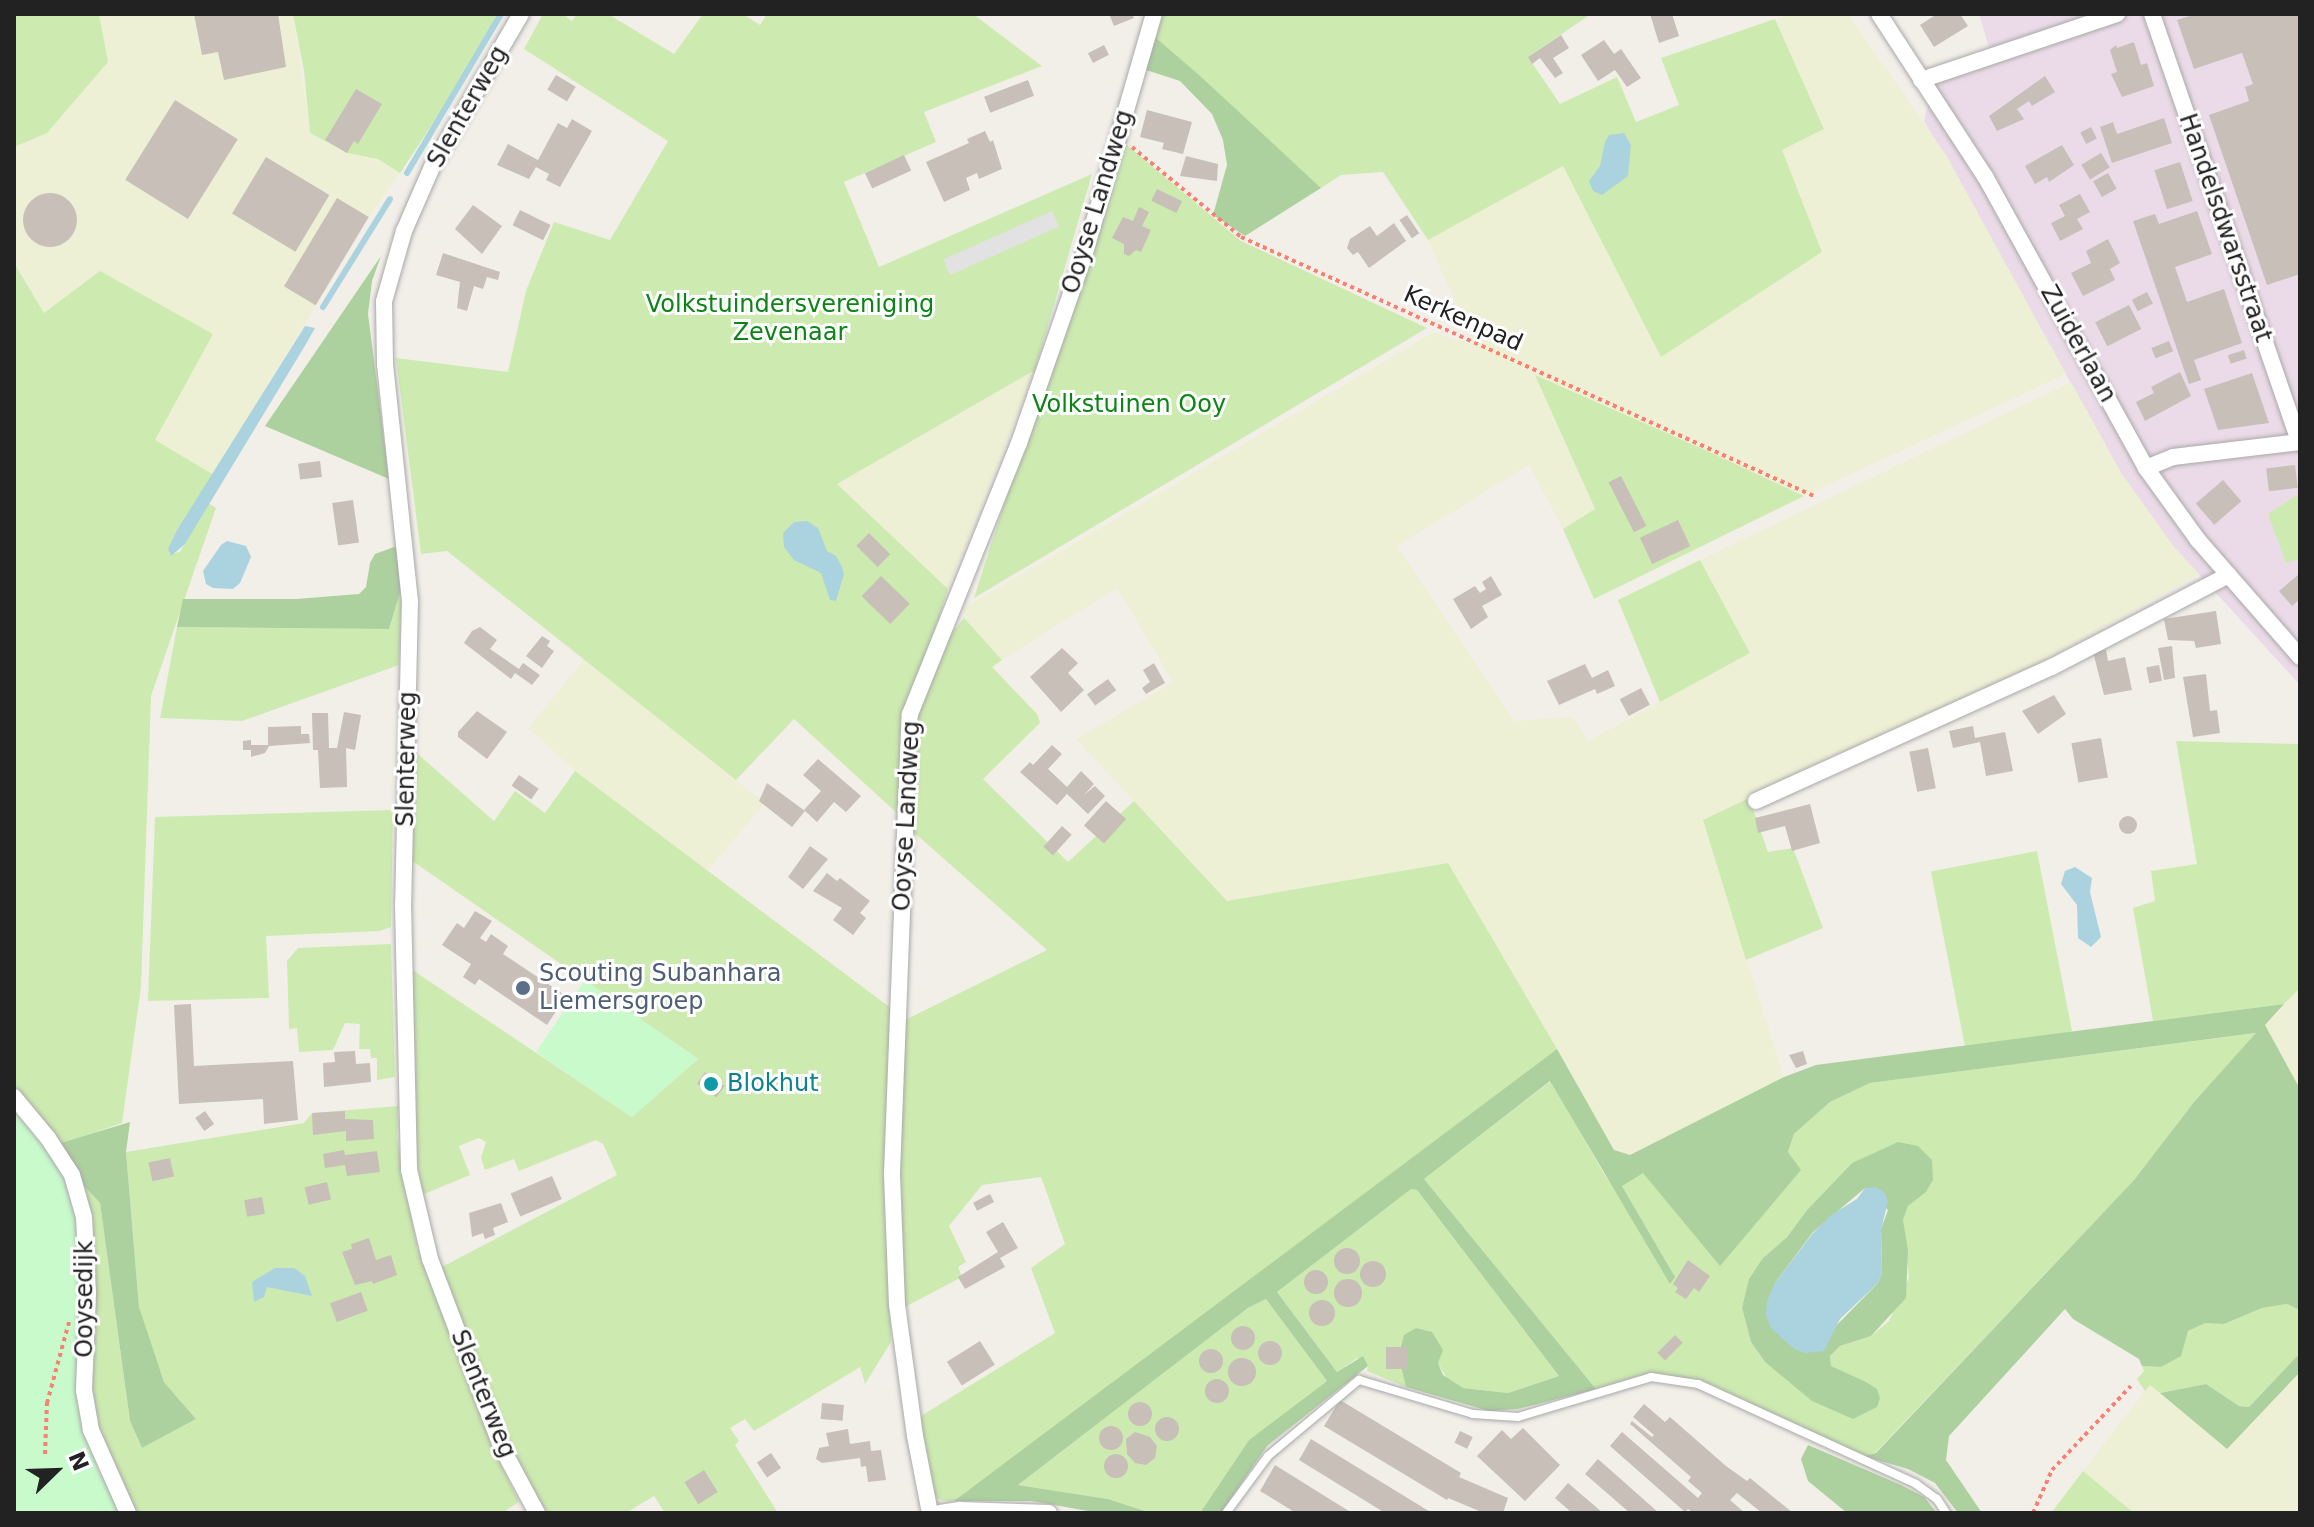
<!DOCTYPE html>
<style>
body{margin:0}
#map{position:relative;width:2314px;height:1527px;overflow:hidden;background:#f2efe9;font-family:"DejaVu Sans",sans-serif}
div>[style]{position:absolute}
[style*='--x']{left:calc(var(--x)*1px);top:calc(var(--y)*1px);width:calc(var(--w)*1px);rotate:calc(var(--a)*1deg)}
.industrial>*{inset:0;background:#ebdbe8}
.farmland>*{inset:0;background:#eef0d5}
.grass>*{inset:0;background:#cdebb0;transform-origin:0 0}
.forest>*{inset:0;background:#add19e}
.park>*{inset:0;background:#c8facc}
.parking>*{inset:0;background:#e2e2e2;transform-origin:0 0}
.water>*{inset:0;background:#aad3df}
.stream>*{height:6px;margin:-3px;padding:0 3px;transform-origin:3px;border-radius:3px;background:#aad3df}
.building>*{inset:0;background:#c7bfb8;transform-origin:0 0}
.round{border-radius:50%}
.path>*{height:4px;margin-top:-2px;transform-origin:0;background:repeating-linear-gradient(90deg,#fa8072 0 4px,transparent 0 8px)}
.roads{filter:drop-shadow(0 0 2px #a9a9a9) drop-shadow(0 0 2px #a9a9a9)}
.service>*{height:8px;margin:-4px;padding:0 4px;transform-origin:4px;border-radius:4px;background:#fff}
.minor>*{height:16px;margin:-8px;padding:0 8px;transform-origin:8px;border-radius:8px;background:#fff}
.dots>*{width:22px;height:22px;translate:-50% -50%;box-sizing:border-box;border:4px solid #fff;border-radius:50%}
span{translate:-50% -50%;white-space:nowrap;text-align:center;line-height:1.15;-webkit-text-stroke:6px #fff;paint-order:stroke}
.street-label{font-size:24px;color:#222}
.park-label{font-size:24px;color:#0c8416}
.service-label{font-size:24px;color:#4e5e75}
.left{translate:0 -50%;text-align:left}
.culture-label{font-size:24px;color:#0d838f}
.frame{position:absolute;inset:0;border:16px solid #222;pointer-events:none}
.north{position:absolute;left:16px;top:1431px;width:80px;height:80px;-webkit-text-stroke:6px #fff;paint-order:stroke;rotate:67deg;font-size:22px;font-weight:700;line-height:32px;text-align:center;color:#222}
.north::after{content:'';display:block;margin:auto;width:28px;height:36px;background:#222;clip-path:polygon(50% 0,100% 100%,50% 72%,0 100%)}
</style>
<div id="map">
<div class="industrial">
<div style="clip-path:polygon(1979px 14px,2300px 14px,2300px 685px,2173px 546px,2121px 473px,1924px 121px,1937px 68px,1990px 51px)"></div>
</div>
<div class="farmland">
<div style="clip-path:polygon(99px 14px,293px 14px,310px 133px,347px 153px,378px 159px,400px 173px,369px 217px,214px 475px,154px 441px,44px 313px,14px 263px,14px 147px,47px 133px,108px 62px)"></div>
<div style="clip-path:polygon(1791px 14px,1848px 14px,1946px 155px,2066px 374px,1804px 496px,1536px 375px,1595px 510px,1563px 529px,1529px 465px,1397px 546px,1514px 721px,1573px 717px,1588px 741px,1750px 653px,1700px 560px,2071px 382px,2121px 473px,2173px 546px,2199px 574px,2032px 667px,1703px 820px,1784px 1077px,1630px 1155px,1614px 1150px,1448px 863px,1227px 901px,1076px 739px,1173px 682px,1117px 588px,1002px 660px,969px 625px,962px 609px,1434px 332px,1474px 346px,1428px 240px,1563px 166px,1661px 357px,1822px 252px,1782px 150px,1824px 129px,1775px 19px)"></div>
<div style="clip-path:polygon(1035px 370px,948px 589px,837px 484px)"></div>
<div style="clip-path:polygon(584px 659px,765px 803px,707px 871px,575px 771px,528px 728px)"></div>
<div style="clip-path:polygon(2300px 988px,2300px 1089px,2265px 1025px)"></div>
<div style="clip-path:polygon(2300px 1372px,2300px 1513px,2134px 1513px,2083px 1471px,2150px 1384px,2227px 1448px)"></div>
</div>
<div class="grass">
<div style="clip-path:polygon(14px 14px,99px 14px,108px 62px,47px 133px,14px 147px)"></div>
<div style="clip-path:polygon(293px 14px,505px 14px,400px 173px,378px 159px,347px 153px,310px 133px,304px 71px)"></div>
<div style="clip-path:polygon(543px 14px,563px 14px,572px 21px,577px 14px,608px 14px,674px 54px,703px 14px,743px 14px,760px 25px,767px 14px,973px 14px,1042px 66px,924px 112px,936px 142px,844px 182px,879px 267px,1092px 174px,1035px 370px,837px 484px,948px 589px,907px 716px,898px 814px,794px 719px,736px 780px,447px 551px,421px 554px,396px 358px,508px 372px,526px 291px,554px 222px,610px 240px,668px 141px,524px 49px)"></div>
<div style="clip-path:polygon(1152px 14px,1591px 14px,1528px 57px,1560px 104px,1617px 77px,1636px 122px,1679px 105px,1661px 58px,1775px 19px,1824px 129px,1782px 150px,1822px 252px,1661px 357px,1563px 166px,1428px 240px,1383px 172px,1341px 175px,1321px 188px,1148px 31px)"></div>
<div style="clip-path:polygon(1121px 140px,1241px 241px,1427px 328px,974px 598px)"></div>
<div style="clip-path:polygon(14px 263px,44px 313px,100px 271px,213px 334px,155px 440px,214px 475px,177px 530px,169px 554px,180px 552px,208px 503px,216px 508px,151px 696px,141px 987px,122px 1123px,62px 1144px,85px 1187px,100px 1203px,130px 1421px,142px 1448px,196px 1419px,164px 1382px,147px 1336px,139px 1307px,126px 1152px,304px 1123px,312px 1113px,398px 1106px,397px 1138px,417px 1247px,496px 1455px,519px 1502px,502px 1513px,136px 1513px,100px 1440px,92px 1399px,96px 1306px,92px 1236px,14px 1090px)"></div>
<div style="clip-path:polygon(1535px 375px,1705px 450px,1804px 496px,1594px 599px,1563px 529px,1595px 509px)"></div>
<div style="clip-path:polygon(2300px 493px,2300px 559px,2286px 563px,2268px 514px)"></div>
<div style="clip-path:polygon(1700px 560px,1750px 653px,1660px 702px,1618px 600px)"></div>
<div style="clip-path:polygon(402px 586px,399px 665px,242px 721px,160px 718px,177px 627px,389px 629px)"></div>
<div style="clip-path:polygon(964px 618px,1002px 660px,992px 667px,1037px 714px,1040px 723px,983px 779px,1068px 862px,1134px 801px,1227px 901px,1448px 863px,1557px 1049px,1103px 1391px,954px 1501px,946px 1501px,938px 1499px,930px 1489px,916px 1419px,1055px 1333px,1031px 1268px,1065px 1244px,1041px 1177px,982px 1185px,949px 1226px,966px 1262px,958px 1267px,962px 1277px,903px 1308px,895px 1178px,901px 1022px,1047px 950px,909px 828px,914px 732px,920px 696px,934px 655px)"></div>
<div style="clip-path:polygon(2176px 741px,2300px 744px,2300px 988px,2284px 1004px,2153px 1021px,2133px 908px,2155px 901px,2151px 871px,2197px 864px)"></div>
<div style="clip-path:polygon(411px 748px,494px 821px,515px 791px,545px 813px,575px 771px,892px 1009px,887px 1168px,891px 1342px,865px 1384px,860px 1367px,754px 1431px,745px 1419px,730px 1428px,739px 1441px,735px 1445px,778px 1513px,665px 1513px,654px 1496px,626px 1513px,544px 1513px,529px 1486px,440px 1268px,617px 1175px,603px 1144px,596px 1140px,519px 1171px,514px 1159px,485px 1170px,481px 1158px,486px 1142px,479px 1138px,459px 1146px,470px 1175px,422px 1195px,415px 1144px,411px 969px,632px 1117px,698px 1059px,411px 860px)"></div>
<div style="clip-path:polygon(1749px 798px,1768px 852px,1793px 848px,1823px 928px,1746px 960px,1703px 820px)"></div>
<div style="clip-path:polygon(393px 810px,391px 927px,380px 931px,266px 936px,269px 998px,148px 1001px,155px 817px)"></div>
<div style="left:2037px;top:851px;width:184px;height:108px;rotate:79deg"></div>
<div style="clip-path:polygon(391px 944px,395px 1077px,377px 1080px,377px 1058px,371px 1058px,370px 1049px,359px 1049px,360px 1024px,345px 1023px,333px 1050px,299px 1052px,297px 1028px,289px 1029px,287px 961px,298px 948px)"></div>
<div style="clip-path:polygon(evenodd,2258px 1033px,2194px 1102px,2134px 1180px,1875px 1453px,1864px 1456px,1702px 1382px,1647px 1376px,1596px 1389px,1424px 1179px,1551px 1081px,1604px 1174px,1675px 1277px,1622px 1186px,1643px 1172px,1720px 1265px,1788px 1152px,1794px 1134px,1830px 1102px,1870px 1083px,2258px 1033px,1852px 1163px,1933px 1180px,1926px 1191px,1908px 1206px,1903px 1220px,1909px 1278px,1889px 1321px,1871px 1336px,1840px 1346px,1830px 1356px,1831px 1366px,1840px 1373px,1866px 1382px,1765px 1362px,1751px 1342px,1742px 1308px,1763px 1258px,1787px 1237px,1807px 1210px,1852px 1163px)"></div>
<div style="clip-path:polygon(1411px 1188px,1417px 1190px,1559px 1376px,1508px 1393px,1463px 1388px,1449px 1382px,1438px 1363px,1401px 1367px,1406px 1387px,1367px 1371px,1368px 1366px,1357px 1358px,1337px 1372px,1277px 1292px)"></div>
<div style="clip-path:polygon(1266px 1299px,1327px 1381px,1249px 1440px,1200px 1513px,1151px 1513px,1108px 1499px,1018px 1485px,1248px 1308px)"></div>
<div style="clip-path:polygon(2287px 1304px,2300px 1310px,2300px 1353px,2249px 1407px,2239px 1406px,2206px 1384px,2160px 1393px,2150px 1385px,2145px 1391px,2137px 1379px,2144px 1371px,2142px 1366px,2161px 1367px,2188px 1331px,2205px 1322px,2224px 1324px,2262px 1308px)"></div>
<div style="clip-path:polygon(2083px 1471px,2134px 1513px,2051px 1513px)"></div>
</div>
<div class="forest">
<div style="clip-path:polygon(1148px 31px,1199px 75px,1321px 188px,1245px 236px,1213px 215px,1227px 165px,1223px 140px,1212px 114px,1180px 81px,1137px 67px)"></div>
<div style="clip-path:polygon(381px 256px,372px 281px,368px 314px,389px 479px,265px 426px)"></div>
<div style="clip-path:polygon(394px 547px,397px 548px,402px 586px,389px 629px,177px 627px,183px 599px,296px 599px,359px 594px,366px 587px,370px 563px,375px 554px)"></div>
<div style="clip-path:polygon(2284px 1004px,2265px 1025px,2300px 1089px,2300px 1310px,2287px 1304px,2262px 1308px,2224px 1324px,2205px 1323px,2188px 1331px,2181px 1356px,2161px 1367px,2142px 1366px,2139px 1359px,2073px 1319px,2065px 1309px,1949px 1436px,1946px 1460px,1982px 1513px,1958px 1513px,1935px 1483px,1908px 1469px,1864px 1456px,1876px 1453px,2134px 1180px,2194px 1102px,2256px 1033px,1870px 1083px,1830px 1102px,1794px 1134px,1788px 1152px,1801px 1170px,1720px 1266px,1643px 1173px,1622px 1186px,1675px 1277px,1670px 1284px,1550px 1081px,1424px 1179px,1596px 1389px,1518px 1409px,1489px 1411px,1406px 1387px,1401px 1367px,1401px 1347px,1404px 1335px,1416px 1328px,1432px 1332px,1443px 1350px,1438px 1363px,1443px 1375px,1463px 1388px,1508px 1393px,1559px 1376px,1417px 1190px,1411px 1189px,1277px 1292px,1337px 1372px,1363px 1356px,1368px 1366px,1267px 1446px,1221px 1513px,1200px 1513px,1249px 1440px,1327px 1381px,1266px 1299px,1248px 1308px,1018px 1485px,1108px 1499px,1151px 1513px,1099px 1513px,1032px 1501px,954px 1501px,1557px 1049px,1614px 1150px,1630px 1155px,1784px 1077px,1816px 1065px)"></div>
<div style="clip-path:polygon(130px 1122px,126px 1152px,139px 1307px,164px 1382px,196px 1419px,142px 1448px,130px 1421px,100px 1203px,85px 1187px,61px 1143px)"></div>
<div style="clip-path:polygon(evenodd,1898px 1142px,1918px 1146px,1932px 1160px,1933px 1180px,1926px 1192px,1908px 1206px,1903px 1220px,1908px 1250px,1906px 1298px,1871px 1336px,1840px 1346px,1830px 1356px,1831px 1366px,1866px 1382px,1877px 1389px,1880px 1398px,1877px 1407px,1853px 1419px,1812px 1401px,1765px 1362px,1751px 1342px,1742px 1308px,1749px 1279px,1763px 1258px,1787px 1237px,1807px 1210px,1852px 1163px,1898px 1142px,1865px 1188px,1888px 1210px,1881px 1229px,1882px 1272px,1878px 1283px,1832px 1330px,1775px 1283px,1813px 1232px,1865px 1188px)"></div>
<div style="clip-path:polygon(2300px 1353px,2300px 1372px,2227px 1449px,2160px 1393px,2206px 1384px,2239px 1406px,2249px 1407px)"></div>
<div style="clip-path:polygon(1808px 1445px,1901px 1485px,1924px 1497px,1937px 1513px,1847px 1513px,1808px 1481px,1801px 1459px)"></div>
</div>
<div class="park">
<div style="clip-path:polygon(585px 980px,698px 1059px,632px 1117px,536px 1052px)"></div>
<div style="clip-path:polygon(14px 1112px,59px 1164px,73px 1197px,81px 1244px,78px 1403px,97px 1467px,122px 1513px,14px 1513px)"></div>
</div>
<div class="parking">
<div style="left:1052px;top:211px;width:17px;height:119px;rotate:66deg"></div>
</div>
<div class="water">
<div style="clip-path:polygon(1624px 133px,1631px 145px,1628px 176px,1602px 195px,1593px 191px,1589px 181px,1600px 166px,1605px 142px,1609px 135px)"></div>
<div style="clip-path:polygon(305px 326px,315px 328px,306px 344px,185px 544px,171px 556px,168px 549px,177px 530px)"></div>
<div style="clip-path:polygon(807px 521px,818px 528px,827px 551px,836px 556px,842px 567px,844px 574px,836px 601px,830px 600px,821px 573px,794px 560px,784px 547px,783px 533px,794px 522px)"></div>
<div style="clip-path:polygon(227px 541px,246px 546px,251px 557px,240px 583px,233px 589px,213px 588px,206px 584px,203px 571px,221px 545px)"></div>
<div style="clip-path:polygon(2075px 867px,2092px 878px,2090px 892px,2101px 937px,2091px 947px,2078px 938px,2077px 905px,2061px 884px,2065px 871px)"></div>
<div style="clip-path:polygon(1876px 1187px,1885px 1193px,1888px 1201px,1881px 1230px,1882px 1272px,1878px 1283px,1840px 1319px,1824px 1351px,1805px 1353px,1794px 1349px,1771px 1328px,1766px 1315px,1767px 1301px,1775px 1283px,1813px 1233px,1831px 1215px,1857px 1199px,1865px 1188px)"></div>
<div style="clip-path:polygon(275px 1268px,294px 1268px,305px 1276px,312px 1296px,267px 1287px,264px 1297px,254px 1302px,252px 1282px)"></div>
</div>
<div class="stream">
<div style="--x:407;--y:173;--w:185;--a:-59.4"></div>
<div style="--x:323;--y:307;--w:127;--a:-58.2"></div>
</div>
<div class="building">
<div style="clip-path:polygon(194px 14px,278px 14px,286px 67px,224px 80px,218px 52px,202px 55px)"></div>
<div style="clip-path:polygon(1109px 14px,1132px 14px,1134px 18px,1114px 26px)"></div>
<div style="clip-path:polygon(1650px 14px,1672px 14px,1679px 36px,1659px 43px)"></div>
<div style="clip-path:polygon(1937px 14px,1960px 14px,1968px 26px,1934px 47px,1920px 25px)"></div>
<div style="clip-path:polygon(2196px 14px,2300px 14px,2300px 274px,2267px 285px,2209px 115px,2249px 101px,2245px 87px,2253px 84px,2242px 53px,2194px 69px,2177px 20px)"></div>
<div style="clip-path:polygon(1561px 35px,1569px 48px,1553px 58px,1563px 73px,1555px 78px,1540px 58px,1532px 64px,1528px 57px)"></div>
<div style="clip-path:polygon(1604px 40px,1614px 54px,1621px 49px,1641px 78px,1627px 87px,1615px 70px,1598px 81px,1581px 55px)"></div>
<div style="clip-path:polygon(2134px 42px,2141px 65px,2147px 63px,2154px 86px,2122px 97px,2111px 74px,2117px 72px,2110px 50px,2116px 45px,2117px 48px)"></div>
<div style="left:1104px;top:45px;width:11px;height:18px;rotate:63deg"></div>
<div style="left:556px;top:75px;width:23px;height:17px;rotate:31deg"></div>
<div style="clip-path:polygon(2045px 76px,2055px 92px,2032px 106px,2029px 101px,2017px 109px,2024px 119px,1997px 131px,1989px 116px)"></div>
<div style="left:1028px;top:80px;width:17px;height:47px;rotate:69deg"></div>
<div style="clip-path:polygon(356px 89px,382px 104px,358px 144px,354px 141px,347px 153px,325px 140px)"></div>
<div style="left:175px;top:100px;width:74px;height:94px;rotate:32deg"></div>
<div style="clip-path:polygon(1147px 110px,1192px 122px,1183px 154px,1162px 149px,1164px 143px,1140px 137px)"></div>
<div style="clip-path:polygon(2164px 118px,2172px 143px,2112px 163px,2100px 127px,2113px 122px,2117px 134px)"></div>
<div style="clip-path:polygon(572px 119px,592px 131px,560px 187px,546px 180px,549px 174px,536px 167px,529px 179px,497px 165px,508px 144px,538px 160px,558px 123px,567px 128px)"></div>
<div style="left:2091px;top:127px;width:13px;height:12px;rotate:63deg"></div>
<div style="clip-path:polygon(985px 131px,990px 142px,993px 140px,1002px 169px,979px 179px,977px 173px,966px 178px,970px 190px,944px 202px,926px 162px,969px 143px,967px 139px)"></div>
<div style="clip-path:polygon(2062px 145px,2074px 165px,2049px 182px,2047px 177px,2035px 184px,2025px 166px)"></div>
<div style="left:2101px;top:153px;width:17px;height:23px;rotate:59deg"></div>
<div style="left:904px;top:155px;width:17px;height:43px;rotate:65deg"></div>
<div style="clip-path:polygon(1186px 156px,1218px 164px,1217px 181px,1180px 176px)"></div>
<div style="left:266px;top:157px;width:74px;height:66px;rotate:31deg"></div>
<div style="left:2180px;top:162px;width:41px;height:27px;rotate:72deg"></div>
<div style="left:2108px;top:173px;width:18px;height:17px;rotate:61deg"></div>
<div style="left:1157px;top:189px;width:28px;height:13px;rotate:26deg"></div>
<div class="round" style="left:23px;top:193px;width:54px;height:54px"></div>
<div style="clip-path:polygon(2080px 194px,2090px 212px,2077px 219px,2083px 229px,2060px 241px,2051px 223px,2065px 216px,2059px 205px)"></div>
<div style="left:337px;top:198px;width:37px;height:103px;rotate:31deg"></div>
<div style="clip-path:polygon(473px 205px,502px 226px,482px 254px,455px 229px)"></div>
<div style="clip-path:polygon(1139px 207px,1149px 212px,1142px 226px,1151px 230px,1141px 252px,1136px 250px,1129px 256px,1124px 254px,1124px 244px,1112px 238px,1123px 217px,1133px 221px)"></div>
<div style="left:520px;top:210px;width:34px;height:17px;rotate:26deg"></div>
<div style="clip-path:polygon(2197px 211px,2212px 254px,2175px 267px,2184px 293px,2187px 302px,2224px 289px,2242px 343px,2194px 360px,2201px 380px,2189px 384px,2133px 221px,2155px 214px,2159px 224px)"></div>
<div style="left:1407px;top:215px;width:22px;height:9px;rotate:56deg"></div>
<div style="clip-path:polygon(1394px 223px,1406px 241px,1369px 268px,1358px 252px,1353px 255px,1347px 248px,1350px 239px,1370px 226px,1377px 236px)"></div>
<div style="clip-path:polygon(2108px 239px,2120px 263px,2110px 269px,2115px 280px,2083px 296px,2071px 273px,2091px 263px,2086px 251px)"></div>
<div style="clip-path:polygon(443px 253px,500px 272px,498px 280px,487px 277px,483px 289px,474px 286px,467px 311px,457px 308px,460px 282px,436px 275px)"></div>
<div style="left:2147px;top:292px;width:13px;height:17px;rotate:63deg"></div>
<div style="left:2129px;top:305px;width:27px;height:38px;rotate:63deg"></div>
<div style="left:2169px;top:341px;width:11px;height:19px;rotate:68deg"></div>
<div style="left:2244px;top:350px;width:9px;height:17px;rotate:72deg"></div>
<div style="clip-path:polygon(2180px 372px,2191px 396px,2145px 421px,2136px 402px,2154px 393px,2151px 387px)"></div>
<div style="clip-path:polygon(2252px 373px,2269px 423px,2218px 430px,2204px 389px)"></div>
<div style="left:320px;top:461px;width:16px;height:22px;rotate:83deg"></div>
<div style="left:2295px;top:465px;width:23px;height:29px;rotate:83deg"></div>
<div style="left:1621px;top:476px;width:56px;height:14px;rotate:63deg"></div>
<div style="left:2223px;top:480px;width:28px;height:36px;rotate:49deg"></div>
<div style="left:353px;top:500px;width:43px;height:21px;rotate:82deg"></div>
<div style="left:1678px;top:520px;width:29px;height:42px;rotate:65deg"></div>
<div style="left:869px;top:533px;width:30px;height:18px;rotate:45deg"></div>
<div style="clip-path:polygon(2298px 575px,2300px 599px,2292px 606px,2279px 591px)"></div>
<div style="left:881px;top:576px;width:40px;height:28px;rotate:44deg"></div>
<div style="clip-path:polygon(1491px 576px,1502px 595px,1482px 606px,1488px 617px,1471px 629px,1453px 599px,1475px 586px,1480px 593px,1486px 589px,1482px 582px)"></div>
<div style="clip-path:polygon(2216px 611px,2221px 644px,2196px 648px,2194px 641px,2168px 640px,2164px 619px)"></div>
<div style="clip-path:polygon(480px 627px,497px 640px,490px 649px,519px 669px,523px 663px,540px 675px,532px 685px,515px 673px,511px 679px,464px 643px,472px 631px)"></div>
<div style="clip-path:polygon(542px 636px,550px 641px,547px 646px,554px 651px,542px 668px,526px 656px)"></div>
<div style="clip-path:polygon(2172px 646px,2175px 678px,2164px 680px,2158px 648px)"></div>
<div style="clip-path:polygon(1062px 648px,1078px 663px,1068px 673px,1084px 690px,1061px 712px,1030px 677px)"></div>
<div style="clip-path:polygon(2106px 650px,2108px 661px,2125px 657px,2132px 690px,2104px 695px,2093px 652px)"></div>
<div style="clip-path:polygon(1154px 663px,1165px 683px,1146px 694px,1142px 688px,1150px 682px,1143px 670px)"></div>
<div style="clip-path:polygon(1585px 664px,1592px 678px,1608px 670px,1615px 686px,1597px 694px,1595px 689px,1559px 705px,1547px 681px)"></div>
<div style="left:2159px;top:665px;width:16px;height:13px;rotate:79deg"></div>
<div style="clip-path:polygon(2206px 674px,2210px 711px,2217px 710px,2220px 733px,2193px 737px,2183px 677px)"></div>
<div style="left:1108px;top:679px;width:14px;height:26px;rotate:54deg"></div>
<div style="left:1641px;top:688px;width:19px;height:24px;rotate:62deg"></div>
<div style="clip-path:polygon(2054px 695px,2066px 714px,2038px 734px,2022px 711px)"></div>
<div style="clip-path:polygon(477px 711px,507px 732px,487px 759px,458px 737px,458px 732px)"></div>
<div style="clip-path:polygon(344px 712px,361px 715px,355px 750px,346px 748px,347px 787px,320px 788px,318px 750px,313px 750px,312px 713px,328px 713px,329px 748px,337px 748px)"></div>
<div style="clip-path:polygon(301px 726px,301px 734px,309px 734px,310px 743px,269px 746px,265px 753px,254px 756px,251px 757px,251px 750px,243px 750px,243px 741px,251px 740px,251px 745px,268px 745px,268px 727px)"></div>
<div style="clip-path:polygon(1973px 726px,1975px 738px,2005px 732px,2013px 771px,1986px 776px,1980px 742px,1953px 748px,1949px 731px)"></div>
<div style="left:2101px;top:738px;width:40px;height:30px;rotate:80deg"></div>
<div style="clip-path:polygon(1052px 745px,1062px 754px,1048px 769px,1067px 787px,1081px 771px,1094px 784px,1084px 795px,1095px 786px,1105px 796px,1088px 814px,1067px 794px,1057px 805px,1020px 772px,1030px 762px,1033px 765px)"></div>
<div style="left:1928px;top:748px;width:41px;height:19px;rotate:79deg"></div>
<div style="clip-path:polygon(818px 759px,861px 796px,846px 812px,834px 802px,817px 822px,804px 810px,821px 791px,803px 775px)"></div>
<div style="left:519px;top:775px;width:24px;height:13px;rotate:35deg"></div>
<div style="clip-path:polygon(767px 783px,805px 811px,792px 827px,759px 801px)"></div>
<div style="left:1106px;top:801px;width:27px;height:33px;rotate:42deg"></div>
<div style="clip-path:polygon(1810px 804px,1820px 843px,1792px 851px,1785px 826px,1758px 833px,1755px 818px)"></div>
<div class="round" style="left:2119px;top:816px;width:18px;height:18px"></div>
<div style="left:1062px;top:826px;width:13px;height:28px;rotate:42deg"></div>
<div style="clip-path:polygon(810px 846px,828px 859px,803px 889px,788px 877px)"></div>
<div style="clip-path:polygon(827px 873px,837px 881px,840px 878px,870px 901px,860px 913px,866px 918px,853px 935px,833px 920px,842px 908px,813px 891px)"></div>
<div style="clip-path:polygon(475px 911px,492px 921px,480px 938px,486px 942px,491px 934px,508px 946px,503px 954px,566px 996px,547px 1025px,479px 979px,475px 985px,463px 977px,471px 964px,442px 945px,457px 923px,464px 928px)"></div>
<div style="clip-path:polygon(191px 1004px,194px 1066px,293px 1061px,298px 1120px,264px 1124px,263px 1099px,179px 1104px,174px 1005px)"></div>
<div style="clip-path:polygon(355px 1051px,356px 1064px,370px 1063px,371px 1082px,324px 1087px,323px 1063px,335px 1062px,334px 1052px)"></div>
<div style="clip-path:polygon(1803px 1051px,1807px 1064px,1796px 1068px,1789px 1055px)"></div>
<div style="left:705px;top:1072px;width:24px;height:14px;rotate:35deg"></div>
<div style="left:205px;top:1111px;width:16px;height:12px;rotate:55deg"></div>
<div style="clip-path:polygon(345px 1111px,345px 1119px,373px 1120px,374px 1139px,346px 1141px,346px 1131px,313px 1135px,312px 1113px)"></div>
<div style="clip-path:polygon(344px 1150px,345px 1155px,377px 1151px,380px 1172px,347px 1176px,345px 1165px,325px 1168px,323px 1154px)"></div>
<div style="left:170px;top:1158px;width:19px;height:22px;rotate:78deg"></div>
<div style="left:552px;top:1176px;width:25px;height:45px;rotate:67deg"></div>
<div style="left:327px;top:1182px;width:18px;height:23px;rotate:77deg"></div>
<div style="left:990px;top:1194px;width:9px;height:19px;rotate:63deg"></div>
<div style="left:262px;top:1197px;width:17px;height:18px;rotate:80deg"></div>
<div style="clip-path:polygon(501px 1203px,508px 1222px,493px 1228px,495px 1235px,485px 1239px,483px 1233px,472px 1237px,469px 1213px)"></div>
<div style="clip-path:polygon(1003px 1222px,1018px 1248px,1000px 1258px,1005px 1267px,965px 1289px,958px 1277px,998px 1252px,986px 1232px)"></div>
<div style="clip-path:polygon(369px 1238px,376px 1260px,391px 1255px,397px 1275px,373px 1284px,372px 1281px,355px 1285px,342px 1252px,352px 1249px,351px 1244px)"></div>
<div class="round" style="left:1334px;top:1248px;width:26px;height:26px"></div>
<div style="clip-path:polygon(1688px 1260px,1710px 1276px,1699px 1292px,1694px 1288px,1686px 1299px,1675px 1292px,1678px 1288px,1673px 1284px)"></div>
<div class="round" style="left:1360px;top:1261px;width:26px;height:26px"></div>
<div class="round" style="left:1304px;top:1270px;width:24px;height:24px"></div>
<div class="round" style="left:1334px;top:1279px;width:28px;height:28px"></div>
<div style="left:361px;top:1292px;width:20px;height:33px;rotate:70deg"></div>
<div class="round" style="left:1309px;top:1300px;width:26px;height:26px"></div>
<div class="round" style="left:1231px;top:1326px;width:24px;height:24px"></div>
<div style="left:1675px;top:1335px;width:11px;height:25px;rotate:45deg"></div>
<div class="round" style="left:1258px;top:1341px;width:24px;height:24px"></div>
<div style="left:980px;top:1341px;width:28px;height:39px;rotate:58deg"></div>
<div style="left:1386px;top:1347px;width:22px;height:22px"></div>
<div class="round" style="left:1199px;top:1349px;width:24px;height:24px"></div>
<div class="round" style="left:1228px;top:1358px;width:28px;height:28px"></div>
<div class="round" style="left:1205px;top:1379px;width:24px;height:24px"></div>
<div style="clip-path:polygon(1340px 1400px,1461px 1473px,1459px 1477px,1508px 1498px,1503px 1513px,1484px 1513px,1448px 1498px,1447px 1500px,1324px 1426px)"></div>
<div class="round" style="left:1128px;top:1402px;width:24px;height:24px"></div>
<div style="left:822px;top:1403px;width:22px;height:16px;rotate:5deg"></div>
<div style="clip-path:polygon(1644px 1404px,1665px 1422px,1670px 1417px,1726px 1466px,1747px 1481px,1750px 1478px,1793px 1513px,1762px 1513px,1737px 1493px,1730px 1500px,1745px 1513px,1693px 1513px,1688px 1509px,1685px 1512px,1610px 1446px,1622px 1432px,1698px 1498px,1702px 1493px,1688px 1481px,1691px 1477px,1630px 1424px,1632px 1421px,1652px 1437px,1654px 1435px,1633px 1417px)"></div>
<div class="round" style="left:1155px;top:1417px;width:24px;height:24px"></div>
<div class="round" style="left:1099px;top:1426px;width:24px;height:24px"></div>
<div style="clip-path:polygon(1523px 1428px,1560px 1465px,1525px 1501px,1477px 1456px,1502px 1430px,1511px 1439px)"></div>
<div style="clip-path:polygon(848px 1429px,850px 1444px,870px 1441px,871px 1451px,881px 1450px,886px 1480px,868px 1482px,866px 1466px,861px 1467px,860px 1458px,822px 1463px,816px 1459px,819px 1448px,829px 1446px,826px 1433px)"></div>
<div style="left:1460px;top:1431px;width:14px;height:13px;rotate:25deg"></div>
<div style="clip-path:polygon(1135px 1432px,1150px 1437px,1157px 1446px,1155px 1458px,1146px 1465px,1135px 1463px,1127px 1454px,1126px 1439px)"></div>
<div style="clip-path:polygon(1311px 1439px,1432px 1513px,1385px 1513px,1299px 1460px)"></div>
<div style="left:771px;top:1453px;width:18px;height:17px;rotate:56deg"></div>
<div class="round" style="left:1104px;top:1454px;width:24px;height:24px"></div>
<div style="clip-path:polygon(1598px 1459px,1659px 1513px,1630px 1513px,1585px 1474px)"></div>
<div style="clip-path:polygon(1275px 1465px,1352px 1513px,1296px 1513px,1260px 1491px)"></div>
<div style="left:704px;top:1470px;width:26px;height:23px;rotate:58deg"></div>
<div style="clip-path:polygon(1568px 1483px,1603px 1513px,1572px 1513px,1555px 1498px)"></div>
</div>
<div class="path">
<div style="--x:1132;--y:147;--w:141;--a:39.5"></div>
<div style="--x:1241;--y:237;--w:631;--a:24.33"></div>
<div style="--x:45;--y:1454;--w:51;--a:-87.8"></div>
<div style="--x:47;--y:1403;--w:84;--a:-74.8"></div>
<div style="--x:2033;--y:1513;--w:47;--a:-66.2"></div>
<div style="--x:2052;--y:1470;--w:115;--a:-46.8"></div>
</div>
<div class="roads">
<div class="service">
<div style="--x:1226;--y:1513;--w:71;--a:-53.6"></div>
<div style="--x:1268;--y:1456;--w:119;--a:-39.9"></div>
<div style="--x:1359;--y:1380;--w:119;--a:16.6"></div>
<div style="--x:1473;--y:1414;--w:45;--a:3.8"></div>
<div style="--x:1518;--y:1417;--w:139;--a:-16.7"></div>
<div style="--x:1651;--y:1377;--w:48;--a:8.5"></div>
<div style="--x:1698;--y:1384;--w:240;--a:24.6"></div>
<div style="--x:1916;--y:1484;--w:26;--a:36"></div>
<div style="--x:1937;--y:1499;--w:17;--a:57"></div>
</div>
<div class="minor">
<div style="--x:521;--y:14;--w:177;--a:120.2"></div>
<div style="--x:432;--y:167;--w:70;--a:113.6"></div>
<div style="--x:404;--y:231;--w:73;--a:105.9"></div>
<div style="--x:384;--y:301;--w:63;--a:89.1"></div>
<div style="--x:385;--y:364;--w:238;--a:84"></div>
<div style="--x:410;--y:601;--w:303;--a:91.3"></div>
<div style="--x:403;--y:904;--w:266;--a:88.7"></div>
<div style="--x:409;--y:1170;--w:91;--a:76.7"></div>
<div style="--x:430;--y:1259;--w:200;--a:69.2"></div>
<div style="--x:501;--y:1446;--w:76;--a:61.8"></div>
<div style="--x:1879;--y:14;--w:196;--a:56.9"></div>
<div style="--x:1986;--y:178;--w:331;--a:61.1"></div>
<div style="--x:2146;--y:468;--w:89;--a:54.2"></div>
<div style="--x:2198;--y:540;--w:155;--a:48.9"></div>
<div style="--x:2152;--y:14;--w:453;--a:71"></div>
<div style="--x:1921;--y:80;--w:207;--a:-18.6"></div>
<div style="--x:2146;--y:468;--w:29;--a:-22"></div>
<div style="--x:2173;--y:457;--w:128;--a:-6.7"></div>
<div style="--x:1756;--y:801;--w:325;--a:-24.4"></div>
<div style="--x:2052;--y:667;--w:199;--a:-27.5"></div>
<div style="--x:14;--y:1097;--w:53;--a:50.3"></div>
<div style="--x:48;--y:1138;--w:44;--a:57"></div>
<div style="--x:72;--y:1175;--w:44;--a:74.1"></div>
<div style="--x:84;--y:1217;--w:76;--a:87"></div>
<div style="--x:88;--y:1293;--w:97;--a:92.4"></div>
<div style="--x:84;--y:1390;--w:41;--a:80.1"></div>
<div style="--x:91;--y:1430;--w:91;--a:66"></div>
<div style="--x:930;--y:1513;--w:78;--a:-101"></div>
<div style="--x:915;--y:1436;--w:132;--a:-97.8"></div>
<div style="--x:897;--y:1305;--w:132;--a:-92.2"></div>
<div style="--x:892;--y:1173;--w:459;--a:-87.8"></div>
<div style="--x:910;--y:714;--w:292;--a:-68.1"></div>
<div style="--x:1019;--y:443;--w:198;--a:-70.8"></div>
<div style="--x:1084;--y:256;--w:252;--a:-73.9"></div>
<div style="--x:940;--y:1513;--w:20;--a:-9"></div>
<div style="--x:960;--y:1510;--w:89;--a:1.9"></div>
</div>
</div>
<div class="dots">
<div style="left:523px;top:988px;background:#5c6f8a"></div>
<div style="left:711px;top:1084px;background:#0f9aa8"></div>
</div>
<div class="street-label">
<span style="left:468px;top:107px;rotate:-60deg">Slenterweg</span>
<span style="left:1098px;top:202px;rotate:-73deg">Ooyse Landweg</span>
<span style="left:2225px;top:228px;rotate:71deg">Handelsdwarsstraat</span>
<span style="left:1463px;top:319px;rotate:24deg">Kerkenpad</span>
<span style="left:2078px;top:344px;rotate:61deg">Zuiderlaan</span>
<span style="left:407px;top:759px;rotate:-89deg">Slenterweg</span>
<span style="left:907px;top:816px;rotate:-87deg">Ooyse Landweg</span>
<span style="left:85px;top:1299px;rotate:-90deg">Ooysedijk</span>
<span style="left:483px;top:1394px;rotate:68deg">Slenterweg</span>
</div>
<div class="park-label">
<span style="left:790px;top:319px">Volkstuindersvereniging<br>Zevenaar</span>
<span style="left:1129px;top:405px">Volkstuinen Ooy</span>
</div>
<div class="service-label">
<span class="left" style="left:539px;top:988px">Scouting Subanhara<br>Liemersgroep</span>
</div>
<div class="culture-label">
<span class="left" style="left:727px;top:1084px">Blokhut</span>
</div>
<div class="frame"></div>
<div class="north">N</div>
</div>
